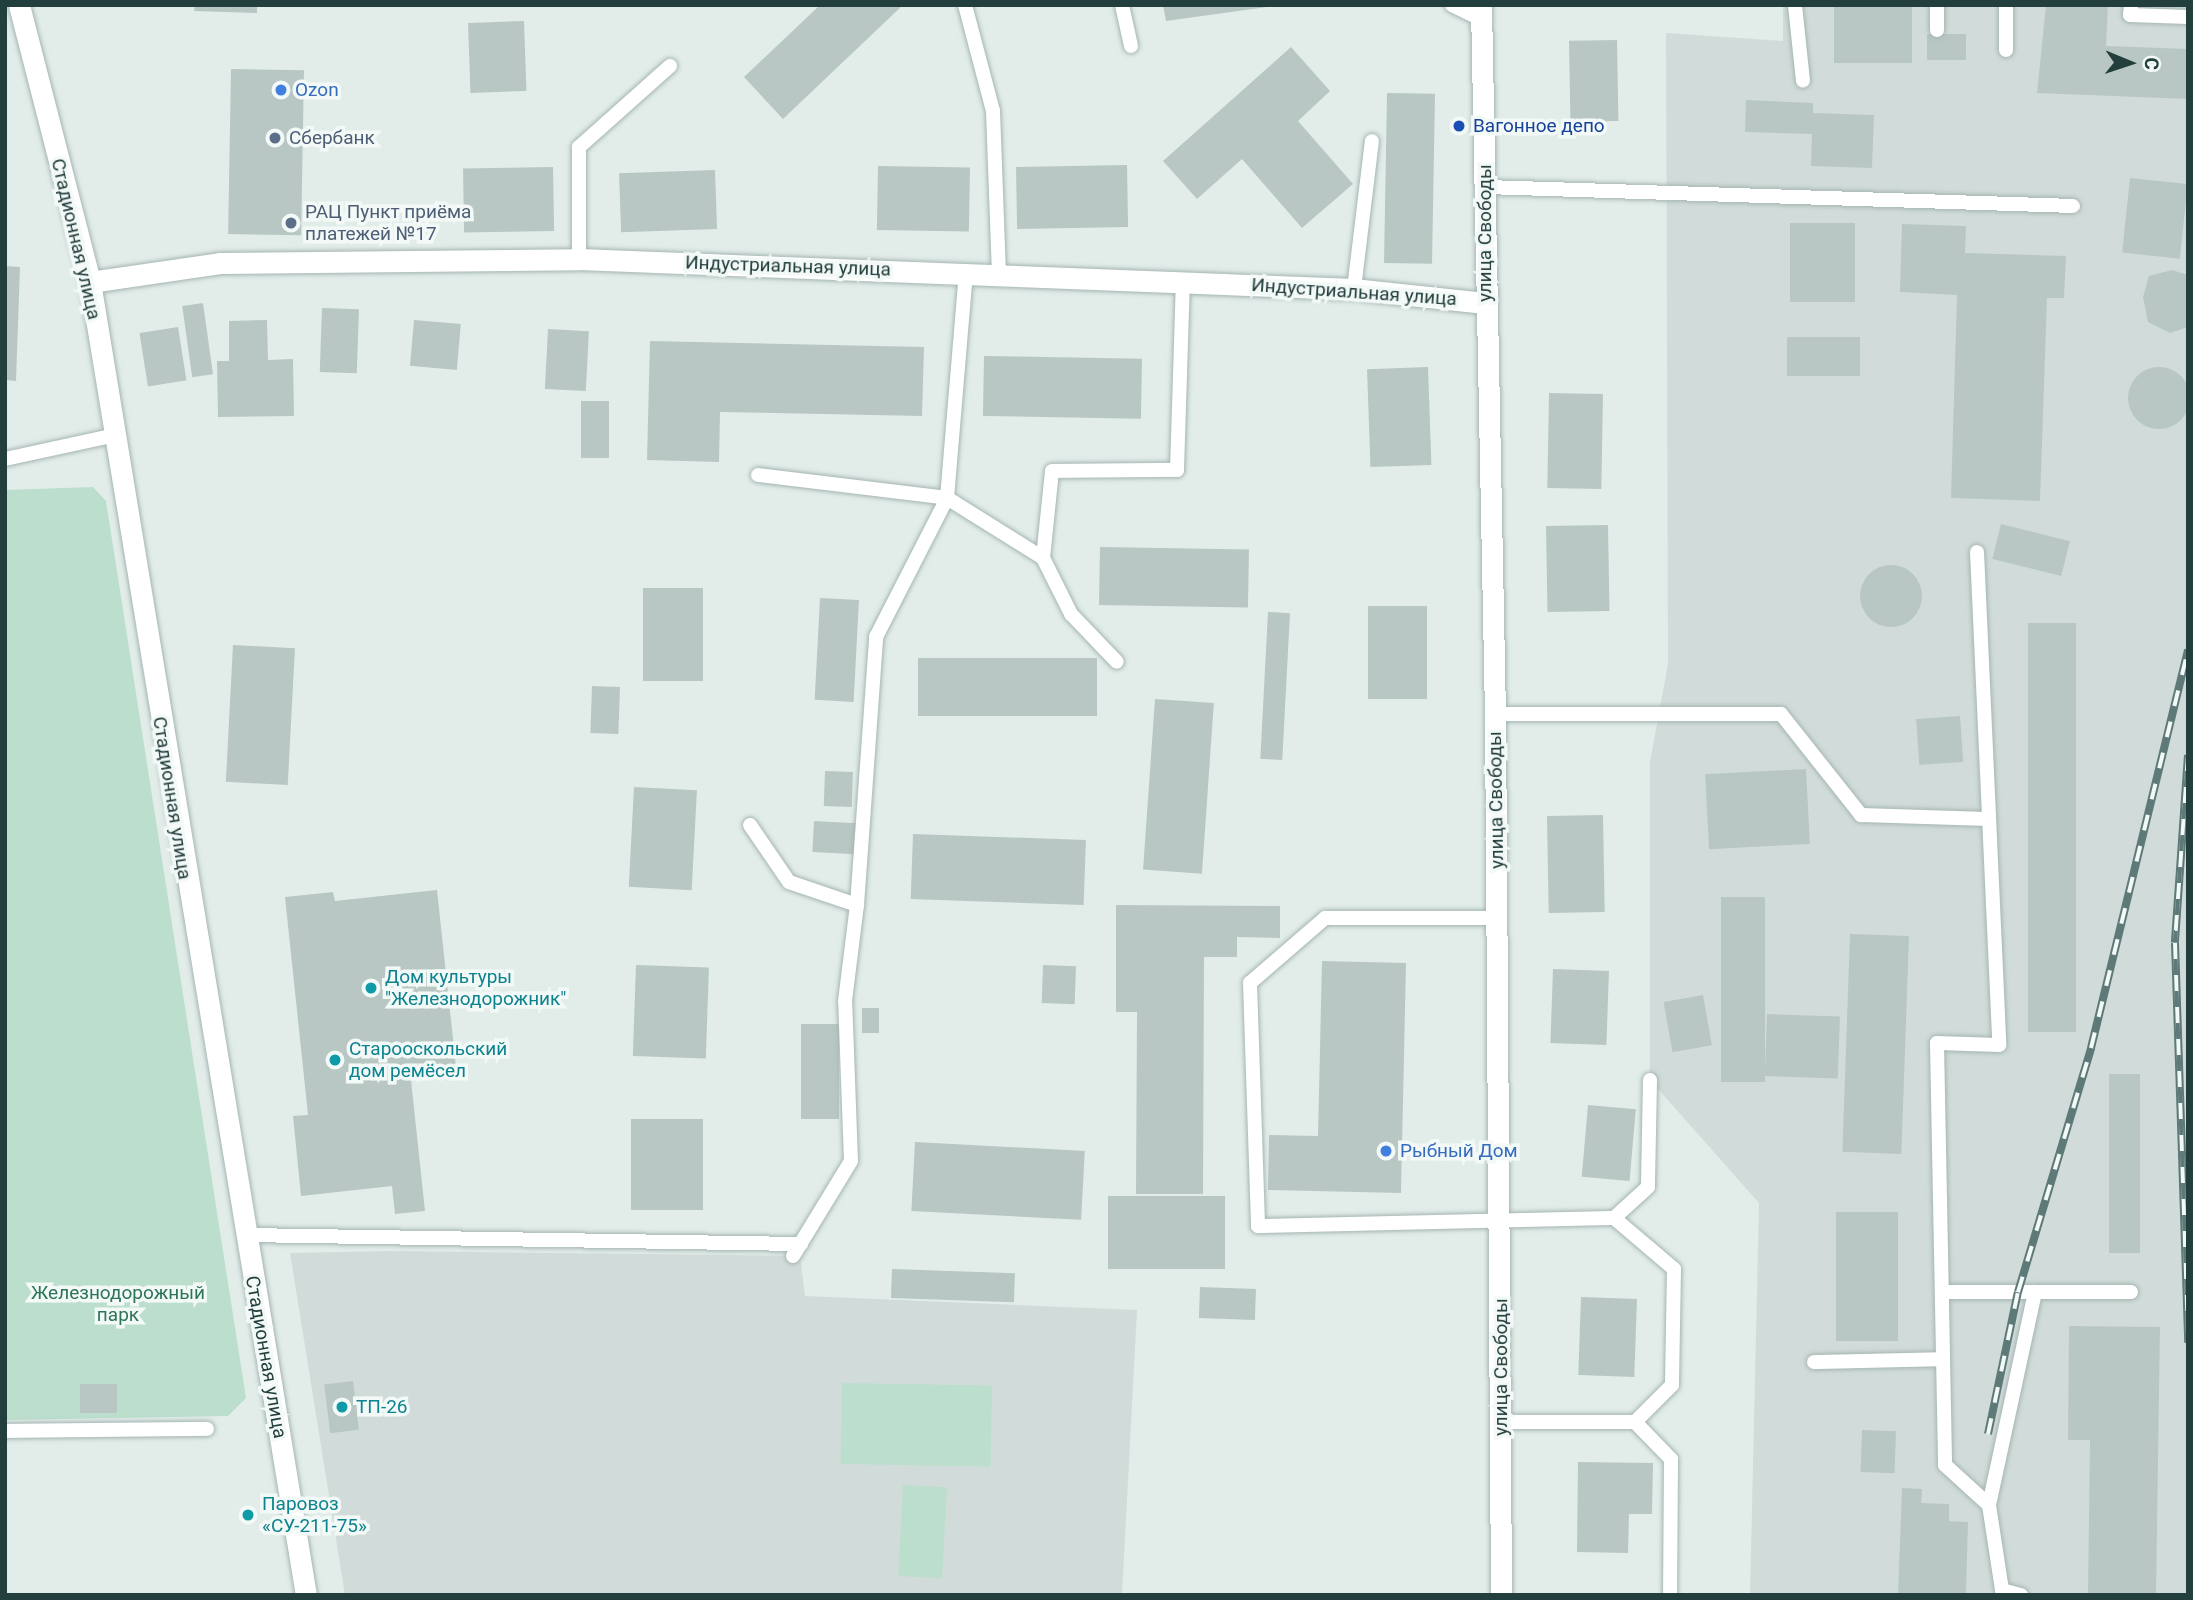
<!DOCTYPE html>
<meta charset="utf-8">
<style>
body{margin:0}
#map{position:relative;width:2193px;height:1600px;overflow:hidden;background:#e2edea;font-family:Roboto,sans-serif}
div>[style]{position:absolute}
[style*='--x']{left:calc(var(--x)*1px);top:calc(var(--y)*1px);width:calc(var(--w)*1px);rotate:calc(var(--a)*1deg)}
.built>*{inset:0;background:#d1dcda}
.green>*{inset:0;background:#bbdecd;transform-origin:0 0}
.building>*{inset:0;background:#b8c7c4;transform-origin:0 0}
.round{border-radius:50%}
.roads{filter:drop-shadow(0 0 2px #a5b5b3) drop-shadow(0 0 2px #a5b5b3)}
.service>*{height:14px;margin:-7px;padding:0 7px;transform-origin:7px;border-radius:7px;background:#fff}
.minor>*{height:21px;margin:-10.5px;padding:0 10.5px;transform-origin:10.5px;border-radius:10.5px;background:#fff}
.tertiary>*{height:21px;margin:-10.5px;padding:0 10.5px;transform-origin:10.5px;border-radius:10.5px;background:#fff}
.rail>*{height:8px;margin-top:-4px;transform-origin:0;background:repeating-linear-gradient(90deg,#f3f9f7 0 16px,#5d7978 0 32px);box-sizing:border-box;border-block:2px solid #5d7978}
.dots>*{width:19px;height:19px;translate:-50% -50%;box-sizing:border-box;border:4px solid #f3f9f7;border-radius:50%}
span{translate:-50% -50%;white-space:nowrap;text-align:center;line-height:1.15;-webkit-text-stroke:7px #f3f9f7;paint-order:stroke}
.shop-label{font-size:19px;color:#366cbe}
.left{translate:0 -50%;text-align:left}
.transit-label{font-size:19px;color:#164399}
.service-label{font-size:19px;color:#4e5e75}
.street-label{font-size:19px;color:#223e3d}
.culture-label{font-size:19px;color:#0d838f}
.park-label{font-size:19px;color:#2c7559}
.frame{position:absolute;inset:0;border:7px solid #223e3d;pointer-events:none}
.north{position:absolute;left:2095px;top:28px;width:70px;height:70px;-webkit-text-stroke:5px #f3f9f7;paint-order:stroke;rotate:92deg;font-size:19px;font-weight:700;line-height:28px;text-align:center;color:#223e3d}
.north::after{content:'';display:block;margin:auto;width:24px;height:32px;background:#223e3d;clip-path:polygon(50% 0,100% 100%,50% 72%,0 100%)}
</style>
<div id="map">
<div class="built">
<div style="clip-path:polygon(1783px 5px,2188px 5px,2188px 1595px,1750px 1595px,1759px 1203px,1650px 1080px,1650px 762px,1668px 664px,1666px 33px,1783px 41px)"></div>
<div style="clip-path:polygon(389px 1251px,800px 1256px,805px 1296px,1137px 1310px,1122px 1595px,345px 1595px,290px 1253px)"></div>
</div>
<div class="green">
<div style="clip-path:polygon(93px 487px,106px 501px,246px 1398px,228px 1416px,5px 1420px,5px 490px)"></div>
<div style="left:842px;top:1383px;width:150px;height:81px;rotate:1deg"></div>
<div style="left:903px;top:1485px;width:44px;height:91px;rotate:3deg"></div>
</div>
<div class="building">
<div style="clip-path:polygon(195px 5px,257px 5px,257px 13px,194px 11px)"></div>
<div style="clip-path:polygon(820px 5px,903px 5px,783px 119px,744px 77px)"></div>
<div style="clip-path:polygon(1163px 5px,1267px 5px,1267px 7px,1166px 21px)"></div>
<div style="left:1834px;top:5px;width:78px;height:58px"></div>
<div style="clip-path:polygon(2046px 5px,2108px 5px,2106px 46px,2188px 49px,2188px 99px,2037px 93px)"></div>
<div style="left:524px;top:21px;width:70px;height:56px;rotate:88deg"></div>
<div style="left:1927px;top:34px;width:39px;height:26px"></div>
<div style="left:1617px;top:40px;width:81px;height:48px;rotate:89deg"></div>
<div style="clip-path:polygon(1291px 47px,1330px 91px,1298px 121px,1353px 184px,1302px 228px,1242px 159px,1197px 199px,1163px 161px)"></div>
<div style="left:231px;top:69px;width:73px;height:165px;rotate:1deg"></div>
<div style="left:1387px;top:93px;width:48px;height:170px;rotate:1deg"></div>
<div style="clip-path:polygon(1746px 100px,1813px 103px,1813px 113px,1874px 115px,1872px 168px,1811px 166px,1812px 134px,1745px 132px)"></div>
<div style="left:1127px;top:165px;width:62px;height:111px;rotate:89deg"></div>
<div style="left:878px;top:166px;width:92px;height:64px;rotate:1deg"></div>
<div style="left:553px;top:167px;width:64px;height:90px;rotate:89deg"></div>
<div style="left:715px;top:170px;width:59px;height:96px;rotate:88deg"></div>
<div style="left:2130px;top:178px;width:58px;height:75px;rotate:6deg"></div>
<div style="left:1790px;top:223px;width:65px;height:79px"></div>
<div style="clip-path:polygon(1902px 224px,1966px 226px,1965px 253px,2066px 256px,2064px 298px,2047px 298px,2040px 501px,1951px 498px,1957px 295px,1900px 292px)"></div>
<div style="clip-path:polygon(5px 266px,20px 267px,16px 381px,5px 380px)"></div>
<div style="clip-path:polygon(2172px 270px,2188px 275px,2188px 327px,2170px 333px,2148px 322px,2143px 297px,2149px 276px)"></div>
<div style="left:203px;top:303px;width:72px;height:21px;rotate:82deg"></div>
<div style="left:322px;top:308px;width:37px;height:64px;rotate:2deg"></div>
<div style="clip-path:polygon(267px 320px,268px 360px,293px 359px,294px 416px,218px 417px,217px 361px,229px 361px,229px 321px)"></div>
<div style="left:414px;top:320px;width:47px;height:46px;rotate:5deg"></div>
<div style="left:178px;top:327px;width:54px;height:39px;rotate:81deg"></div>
<div style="left:548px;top:329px;width:41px;height:60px;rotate:3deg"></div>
<div style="left:1787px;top:337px;width:73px;height:39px"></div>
<div style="clip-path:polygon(650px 341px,924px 347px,922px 416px,720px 412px,719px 462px,647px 460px)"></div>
<div style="left:984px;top:356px;width:158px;height:60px;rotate:1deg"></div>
<div class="round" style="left:2128px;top:367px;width:62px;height:62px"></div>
<div style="left:1428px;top:367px;width:98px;height:61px;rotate:88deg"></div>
<div style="left:1549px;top:393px;width:54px;height:95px;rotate:1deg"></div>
<div style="left:581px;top:401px;width:28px;height:57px"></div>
<div style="left:2001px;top:524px;width:71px;height:36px;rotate:14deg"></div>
<div style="left:1608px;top:525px;width:86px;height:62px;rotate:89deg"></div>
<div style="left:1100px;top:547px;width:149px;height:58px;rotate:1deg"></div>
<div class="round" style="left:1860px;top:565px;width:62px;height:62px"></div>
<div style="left:643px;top:588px;width:60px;height:93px"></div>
<div style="left:820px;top:598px;width:39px;height:102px;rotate:3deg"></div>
<div style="left:1368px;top:606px;width:59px;height:93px"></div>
<div style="left:1268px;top:612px;width:22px;height:147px;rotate:3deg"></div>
<div style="left:2028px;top:623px;width:48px;height:409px"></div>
<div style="left:233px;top:645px;width:62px;height:137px;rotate:3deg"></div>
<div style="left:918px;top:658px;width:179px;height:58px"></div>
<div style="left:592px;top:686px;width:28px;height:47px;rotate:2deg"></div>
<div style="left:1155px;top:699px;width:59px;height:171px;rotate:4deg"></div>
<div style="left:1960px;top:716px;width:46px;height:44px;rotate:86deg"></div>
<div style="left:1806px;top:769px;width:75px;height:101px;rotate:87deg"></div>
<div style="left:825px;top:771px;width:28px;height:35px;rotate:2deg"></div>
<div style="left:634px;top:787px;width:63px;height:100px;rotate:3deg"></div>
<div style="left:1603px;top:815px;width:97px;height:56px;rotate:89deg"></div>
<div style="left:814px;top:821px;width:43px;height:31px;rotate:3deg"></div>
<div style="left:913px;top:834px;width:173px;height:65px;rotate:2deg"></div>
<div style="clip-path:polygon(437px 890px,457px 1076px,411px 1080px,425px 1211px,395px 1214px,392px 1186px,301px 1196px,293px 1116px,308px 1115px,285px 897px,333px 892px,335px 901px)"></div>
<div style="left:1721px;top:897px;width:44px;height:185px"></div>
<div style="clip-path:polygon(1116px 905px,1280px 906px,1280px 938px,1237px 937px,1237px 957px,1204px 957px,1203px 1194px,1136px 1194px,1137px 1012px,1116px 1012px)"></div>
<div style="left:1850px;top:934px;width:59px;height:218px;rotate:2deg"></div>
<div style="clip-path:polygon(1322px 961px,1406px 963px,1401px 1193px,1268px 1190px,1269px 1135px,1318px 1136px)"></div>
<div style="left:636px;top:965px;width:73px;height:91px;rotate:2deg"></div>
<div style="left:1043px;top:965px;width:33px;height:38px;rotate:2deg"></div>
<div style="left:1553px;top:969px;width:56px;height:74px;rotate:2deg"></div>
<div style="left:1703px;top:995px;width:51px;height:40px;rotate:80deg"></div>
<div style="left:862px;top:1008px;width:17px;height:25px"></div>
<div style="left:1767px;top:1014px;width:73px;height:62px;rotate:2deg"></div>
<div style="left:801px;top:1024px;width:38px;height:95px"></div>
<div style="left:2109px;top:1074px;width:31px;height:179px"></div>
<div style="left:1588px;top:1105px;width:48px;height:72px;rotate:5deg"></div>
<div style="left:631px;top:1119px;width:72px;height:91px"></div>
<div style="left:915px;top:1142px;width:170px;height:69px;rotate:3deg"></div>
<div style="left:1108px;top:1196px;width:117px;height:73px"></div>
<div style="left:1898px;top:1212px;width:129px;height:62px;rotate:90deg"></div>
<div style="left:892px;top:1269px;width:123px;height:29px;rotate:2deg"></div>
<div style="left:1200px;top:1287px;width:56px;height:31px;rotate:2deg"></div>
<div style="left:1581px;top:1297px;width:56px;height:78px;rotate:2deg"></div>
<div style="clip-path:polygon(2069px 1326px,2160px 1327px,2156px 1595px,2088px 1594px,2090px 1440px,2068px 1440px)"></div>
<div style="left:353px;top:1381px;width:49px;height:29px;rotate:83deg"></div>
<div style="left:117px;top:1384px;width:29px;height:37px;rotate:90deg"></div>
<div style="left:1862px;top:1430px;width:34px;height:42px;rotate:2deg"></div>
<div style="clip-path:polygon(1578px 1462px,1653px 1463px,1652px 1514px,1629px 1514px,1628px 1553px,1577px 1552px)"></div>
<div style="clip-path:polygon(1902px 1488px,1922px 1489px,1921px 1503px,1949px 1504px,1949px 1521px,1968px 1522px,1966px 1595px,1898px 1595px)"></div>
</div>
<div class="roads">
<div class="service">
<div style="--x:965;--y:5;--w:110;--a:75.2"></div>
<div style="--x:993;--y:111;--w:161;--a:87.9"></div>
<div style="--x:1122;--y:5;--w:42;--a:77.6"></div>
<div style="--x:1452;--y:5;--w:32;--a:26"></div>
<div style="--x:1795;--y:5;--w:76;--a:84"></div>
<div style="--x:2131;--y:5;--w:10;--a:96"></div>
<div style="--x:2130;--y:15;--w:58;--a:2"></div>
<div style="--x:1937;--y:30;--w:25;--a:-90"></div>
<div style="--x:2006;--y:50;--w:45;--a:-90"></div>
<div style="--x:1486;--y:187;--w:587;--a:1.85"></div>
<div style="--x:579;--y:259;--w:112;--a:-90"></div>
<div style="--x:579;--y:147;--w:122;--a:-41.7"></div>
<div style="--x:1354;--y:289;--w:149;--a:-83.1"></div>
<div style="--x:5;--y:459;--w:108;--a:-12.2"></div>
<div style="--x:758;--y:475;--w:190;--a:6.9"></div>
<div style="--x:947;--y:498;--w:227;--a:-85.2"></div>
<div style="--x:1977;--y:552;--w:493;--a:87.4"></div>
<div style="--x:1999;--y:1045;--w:62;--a:-178.2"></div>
<div style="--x:1937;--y:1043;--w:422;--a:88.9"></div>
<div style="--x:1945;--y:1465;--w:59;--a:42.3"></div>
<div style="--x:1989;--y:1505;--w:86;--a:81.3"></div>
<div style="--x:2002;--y:1590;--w:20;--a:15"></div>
<div style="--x:1043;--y:558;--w:63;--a:63.4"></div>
<div style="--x:1071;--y:614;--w:66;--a:46.2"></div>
<div style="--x:1495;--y:714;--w:286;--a:0"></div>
<div style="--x:1781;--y:714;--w:129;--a:51.6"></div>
<div style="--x:1861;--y:815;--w:127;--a:1.8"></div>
<div style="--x:750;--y:825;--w:69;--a:55.6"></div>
<div style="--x:789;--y:882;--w:72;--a:18.7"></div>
<div style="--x:857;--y:905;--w:269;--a:-85.9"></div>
<div style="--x:876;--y:637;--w:156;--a:-62.9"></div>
<div style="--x:947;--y:498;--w:113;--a:32"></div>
<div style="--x:1043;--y:558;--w:87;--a:-84.1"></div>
<div style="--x:1052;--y:471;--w:125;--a:-0.5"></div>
<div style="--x:1177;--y:470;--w:189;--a:-88.2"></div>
<div style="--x:1497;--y:918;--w:172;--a:180"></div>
<div style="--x:1325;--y:918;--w:99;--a:139.1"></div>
<div style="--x:1250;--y:983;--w:243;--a:88.1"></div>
<div style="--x:1258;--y:1226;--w:356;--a:-1.3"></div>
<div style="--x:1650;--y:1080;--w:107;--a:91.1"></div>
<div style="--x:1648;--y:1187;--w:46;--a:137.6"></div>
<div style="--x:1614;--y:1218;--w:79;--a:40.4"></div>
<div style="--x:1674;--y:1269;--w:116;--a:91"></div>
<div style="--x:1672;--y:1385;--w:52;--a:135"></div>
<div style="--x:1635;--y:1422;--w:52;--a:45.8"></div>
<div style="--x:1671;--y:1459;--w:136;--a:90.4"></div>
<div style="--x:245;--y:1235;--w:556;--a:0.93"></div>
<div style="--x:793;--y:1256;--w:111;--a:-58.6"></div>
<div style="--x:851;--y:1161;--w:160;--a:-92.1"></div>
<div style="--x:845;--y:1001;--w:97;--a:-82.9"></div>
<div style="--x:1942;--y:1292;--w:189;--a:0"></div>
<div style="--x:1814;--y:1362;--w:129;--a:-1.3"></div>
<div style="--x:1501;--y:1422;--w:134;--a:0"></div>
<div style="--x:5;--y:1431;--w:202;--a:-0.6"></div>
<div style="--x:1989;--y:1505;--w:218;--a:-77.8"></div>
</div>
<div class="minor">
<div style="--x:19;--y:5;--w:286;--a:75.6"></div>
<div style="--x:90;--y:282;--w:1331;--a:80.66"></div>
<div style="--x:90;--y:282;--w:131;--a:-8.3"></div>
<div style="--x:220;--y:263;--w:359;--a:-0.6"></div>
<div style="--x:579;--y:259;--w:776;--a:2.22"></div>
<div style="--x:1354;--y:289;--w:133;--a:6.1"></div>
</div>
<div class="tertiary">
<div style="--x:1481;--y:5;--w:709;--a:88.87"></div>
<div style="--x:1495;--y:714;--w:881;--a:89.61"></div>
</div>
</div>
<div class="rail">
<div style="--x:2188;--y:755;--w:188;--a:94"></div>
<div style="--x:2175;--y:943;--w:400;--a:88.1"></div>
<div style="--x:1988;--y:1434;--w:145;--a:-78.1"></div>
<div style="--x:2018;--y:1292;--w:255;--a:-73.3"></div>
<div style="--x:2091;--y:1048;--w:410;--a:-76.3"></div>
</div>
<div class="dots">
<div style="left:281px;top:90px;background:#3f7fe0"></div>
<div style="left:1459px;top:126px;background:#1a4fb4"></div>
<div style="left:275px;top:138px;background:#5c6f8a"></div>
<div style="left:291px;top:223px;background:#5c6f8a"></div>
<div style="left:371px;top:988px;background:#0f9aa8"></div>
<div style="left:335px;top:1060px;background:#0f9aa8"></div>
<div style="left:1386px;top:1151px;background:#3f7fe0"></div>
<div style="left:342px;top:1407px;background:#0f9aa8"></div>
<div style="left:248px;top:1515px;background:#0f9aa8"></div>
</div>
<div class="shop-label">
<span class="left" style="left:295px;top:90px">Ozon</span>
<span class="left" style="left:1400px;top:1151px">Рыбный Дом</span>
</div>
<div class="transit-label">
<span class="left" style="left:1473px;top:126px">Вагонное депо</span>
</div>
<div class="service-label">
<span class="left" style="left:289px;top:138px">Сбербанк</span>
<span class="left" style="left:305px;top:223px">РАЦ Пункт приёма<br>платежей №17</span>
</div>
<div class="street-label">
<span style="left:1485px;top:233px;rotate:-90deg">улица Свободы</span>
<span style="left:76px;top:239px;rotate:77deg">Стадионная улица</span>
<span style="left:788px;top:266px;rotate:2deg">Индустриальная улица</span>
<span style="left:1354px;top:292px;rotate:4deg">Индустриальная улица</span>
<span style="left:172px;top:798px;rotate:81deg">Стадионная улица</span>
<span style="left:1496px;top:800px;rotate:-91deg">улица Свободы</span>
<span style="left:266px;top:1357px;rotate:80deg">Стадионная улица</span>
<span style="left:1501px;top:1367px;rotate:-90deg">улица Свободы</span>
</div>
<div class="culture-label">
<span class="left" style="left:385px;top:988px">Дом культуры<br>"Железнодорожник"</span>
<span class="left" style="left:349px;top:1060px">Старооскольский<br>дом ремёсел</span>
<span class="left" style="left:356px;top:1407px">ТП-26</span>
<span class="left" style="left:262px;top:1515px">Паровоз<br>«СУ-211-75»</span>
</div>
<div class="park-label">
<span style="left:118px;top:1304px">Железнодорожный<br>парк</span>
</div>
<div class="frame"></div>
<div class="north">С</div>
</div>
